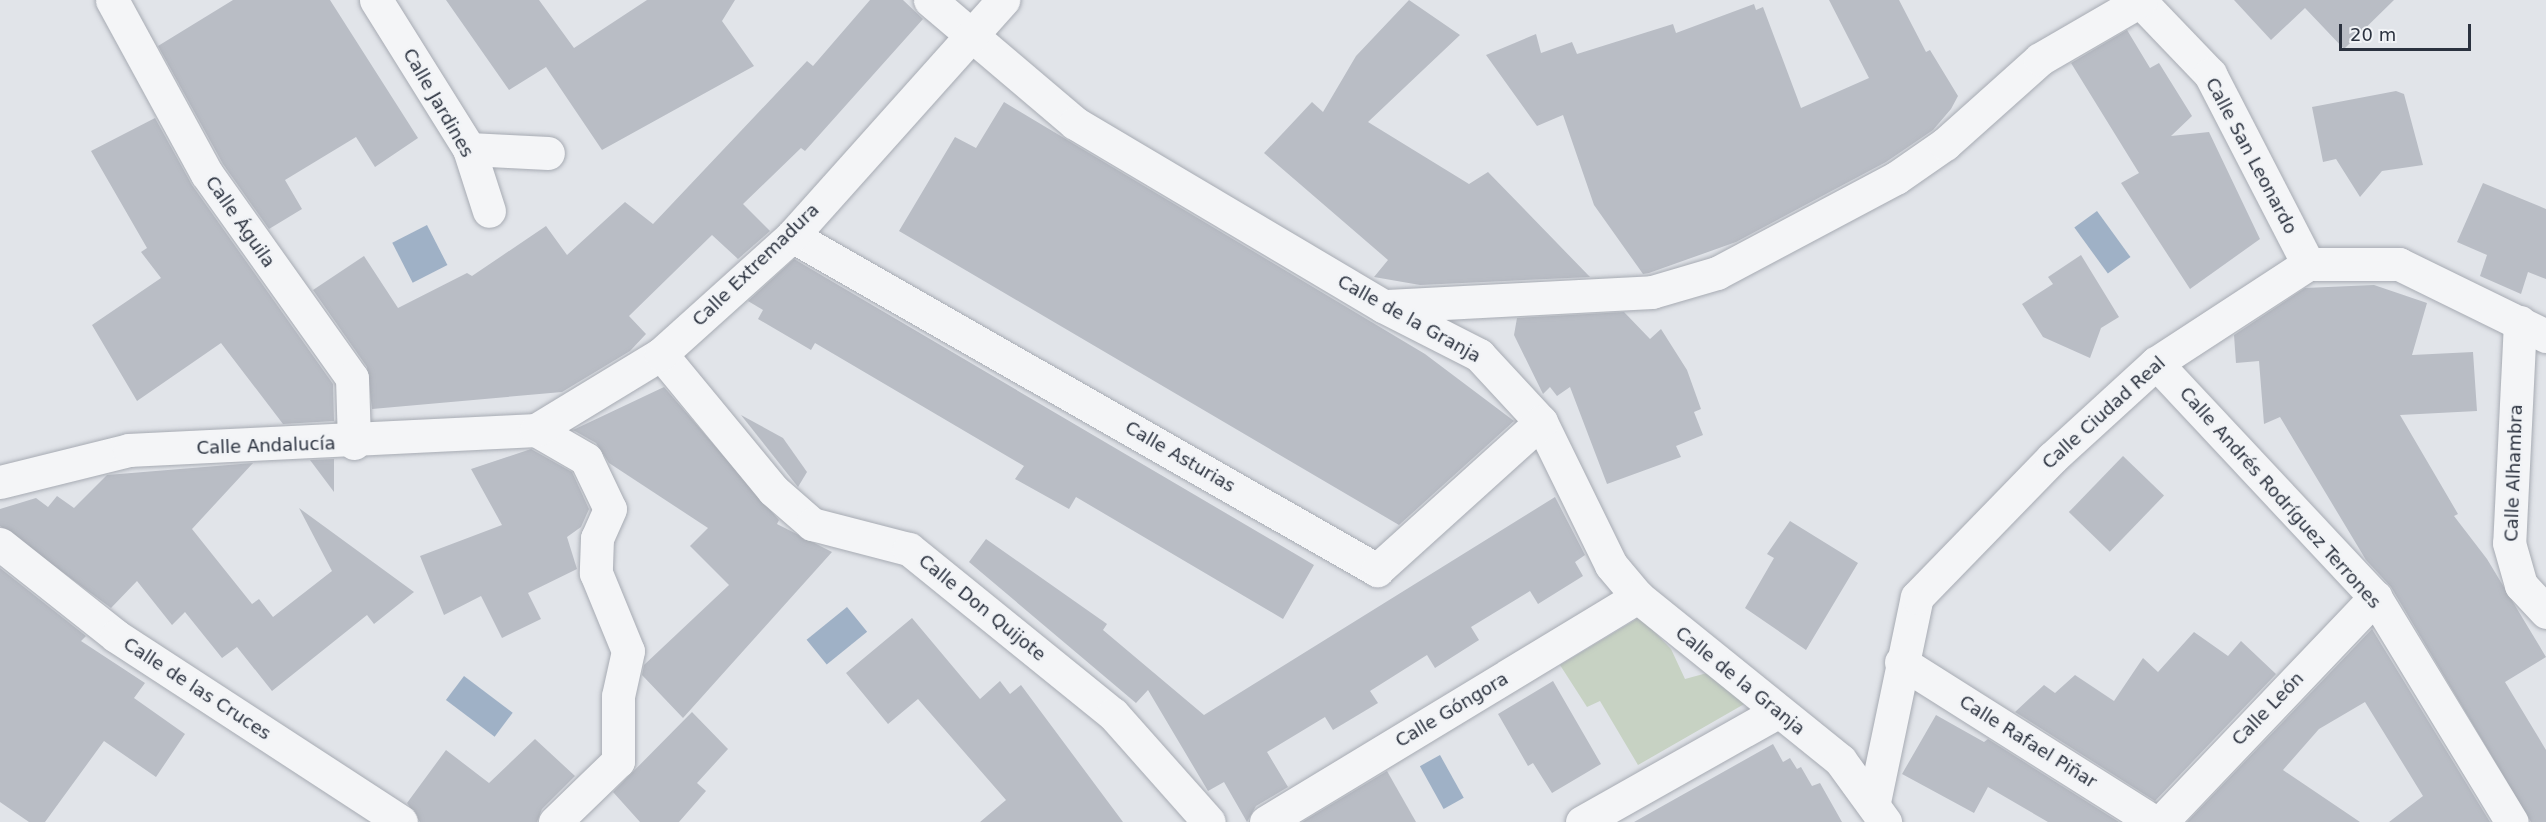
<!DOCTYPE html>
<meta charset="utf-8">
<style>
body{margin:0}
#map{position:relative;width:2546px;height:822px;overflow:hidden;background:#e1e4e9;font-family:"DejaVu Sans",sans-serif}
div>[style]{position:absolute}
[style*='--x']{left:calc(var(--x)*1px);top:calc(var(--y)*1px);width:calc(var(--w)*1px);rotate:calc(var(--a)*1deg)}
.green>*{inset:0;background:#c7d2c3}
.water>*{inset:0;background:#9fb1c6;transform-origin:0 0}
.building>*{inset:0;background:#b9bdc5;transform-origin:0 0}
.roads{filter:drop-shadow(0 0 2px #a7abb3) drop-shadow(0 0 2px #a7abb3)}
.minor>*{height:33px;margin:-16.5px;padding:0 16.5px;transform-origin:16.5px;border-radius:16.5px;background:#f4f5f7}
span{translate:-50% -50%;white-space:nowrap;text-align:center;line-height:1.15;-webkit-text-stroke:4.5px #f1f3f6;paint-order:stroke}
.street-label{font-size:18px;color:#2b323f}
.scale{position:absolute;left:2339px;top:24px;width:132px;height:27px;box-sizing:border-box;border:3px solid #2b323f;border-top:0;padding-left:8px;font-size:18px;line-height:21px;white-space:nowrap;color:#2b323f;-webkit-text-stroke:4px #f1f3f6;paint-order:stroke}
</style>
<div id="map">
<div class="green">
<div style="clip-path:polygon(1640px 617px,1671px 649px,1685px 679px,1707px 673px,1746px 703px,1638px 765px,1600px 701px,1587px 707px,1560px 665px)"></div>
</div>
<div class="water">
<div style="left:2097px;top:211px;width:57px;height:28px;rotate:54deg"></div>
<div style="left:427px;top:225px;width:45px;height:39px;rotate:63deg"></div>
<div style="left:847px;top:607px;width:32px;height:52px;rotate:51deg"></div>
<div style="left:464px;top:676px;width:61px;height:30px;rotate:37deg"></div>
<div style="left:1440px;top:755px;width:49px;height:23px;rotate:61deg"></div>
</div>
<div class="building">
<div style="clip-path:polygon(233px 0,330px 0,418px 138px,375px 167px,356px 137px,285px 180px,302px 209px,269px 229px,223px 164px,158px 46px)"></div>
<div style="clip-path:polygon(446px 0,539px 0,574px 48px,647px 0,735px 0,722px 21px,754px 66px,602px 150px,546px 67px,509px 90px)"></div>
<div style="clip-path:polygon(870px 0,903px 0,923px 19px,805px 151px,801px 148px,743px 204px,770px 231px,738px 259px,712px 235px,629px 316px,646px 334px,630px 351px,562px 392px,372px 409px,367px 367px,313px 290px,364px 256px,398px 308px,467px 273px,472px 276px,546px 226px,567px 255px,625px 202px,653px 224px,807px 61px,813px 66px)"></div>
<div style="clip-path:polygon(1409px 0,1460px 35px,1368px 122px,1469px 184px,1488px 172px,1590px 277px,1420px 285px,1374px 277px,1388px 260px,1264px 153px,1312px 102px,1323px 112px,1356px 56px)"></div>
<div style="clip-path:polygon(1829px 0,1899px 0,1926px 52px,1930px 50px,1958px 96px,1951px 109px,1933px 130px,1886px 162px,1736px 242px,1649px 273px,1643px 274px,1594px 205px,1563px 115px,1537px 126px,1486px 55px,1536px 34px,1541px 53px,1572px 42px,1577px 54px,1673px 24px,1676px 33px,1754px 4px,1756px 10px,1763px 7px,1801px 108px,1869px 78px)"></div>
<div style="clip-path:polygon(2234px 0,2394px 0,2344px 49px,2305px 8px,2271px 40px)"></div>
<div style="clip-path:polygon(2127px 30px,2150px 68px,2159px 63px,2192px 116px,2171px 136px,2209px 132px,2260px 239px,2190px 289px,2121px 183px,2139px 173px,2071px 63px)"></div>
<div style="clip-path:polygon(2396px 91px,2404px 94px,2423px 165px,2382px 171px,2360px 197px,2336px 159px,2323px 162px,2312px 107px)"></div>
<div style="clip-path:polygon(1004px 102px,1425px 354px,1514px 421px,1399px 525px,899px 231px,955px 137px,976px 148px)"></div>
<div style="clip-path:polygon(155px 118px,192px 185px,333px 384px,334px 421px,283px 424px,221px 343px,137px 401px,92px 325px,161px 278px,141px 252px,147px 248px,91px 151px)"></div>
<div style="clip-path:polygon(2483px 183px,2546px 209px,2546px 279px,2528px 272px,2521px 294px,2480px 276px,2487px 255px,2457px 242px)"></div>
<div style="clip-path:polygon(2081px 255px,2119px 317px,2101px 328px,2090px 358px,2043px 337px,2022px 304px,2053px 284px,2048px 277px)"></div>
<div style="clip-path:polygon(794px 259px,1314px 565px,1283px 619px,1076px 497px,1069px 509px,1015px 479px,1024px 466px,815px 343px,811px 350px,758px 319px,763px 310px,748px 301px)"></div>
<div style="clip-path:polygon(2374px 285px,2427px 303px,2412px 355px,2473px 352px,2477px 411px,2400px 415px,2458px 514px,2454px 516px,2487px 559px,2546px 657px,2505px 682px,2546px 750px,2546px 822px,2531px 822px,2391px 587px,2366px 560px,2280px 417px,2264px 424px,2259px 361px,2236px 363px,2234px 335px,2305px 288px)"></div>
<div style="clip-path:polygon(1624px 312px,1650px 339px,1661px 329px,1687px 370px,1701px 409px,1694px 412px,1703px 435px,1676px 446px,1681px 457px,1607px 484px,1570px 387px,1557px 396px,1550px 387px,1543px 394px,1514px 335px,1517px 318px)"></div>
<div style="clip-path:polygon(664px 387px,779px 520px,777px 524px,832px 552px,683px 718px,642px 675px,644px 665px,729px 585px,690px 546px,708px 528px,609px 463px,596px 443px,573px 430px)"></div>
<div style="clip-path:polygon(741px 415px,783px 438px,807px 472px,798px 487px)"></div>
<div style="clip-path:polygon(531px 449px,572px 472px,589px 509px,581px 527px,567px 537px,577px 569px,528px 593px,541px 619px,502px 638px,481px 596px,444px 615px,420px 556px,502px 525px,471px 469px)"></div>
<div style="left:2123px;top:456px;width:57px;height:78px;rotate:44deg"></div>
<div style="clip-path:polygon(334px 459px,334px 492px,310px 460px)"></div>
<div style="clip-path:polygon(253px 463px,192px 529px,252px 604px,259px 599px,273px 617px,332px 571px,299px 508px,414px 592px,374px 624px,367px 615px,272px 691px,237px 647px,222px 658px,185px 612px,172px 625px,137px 581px,111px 608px,0 526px,0 509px,36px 498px,48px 507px,57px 496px,74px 508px,107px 475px)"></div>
<div style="clip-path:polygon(1555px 497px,1585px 555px,1575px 562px,1583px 576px,1538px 604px,1530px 591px,1471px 627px,1479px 640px,1435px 668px,1427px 655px,1370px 691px,1378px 703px,1333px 730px,1325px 717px,1267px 752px,1288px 787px,1256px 806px,1247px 822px,1224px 782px,1208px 791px,1148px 690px,1136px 703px,969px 562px,986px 539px,1107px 624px,1103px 630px,1204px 715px)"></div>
<div style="clip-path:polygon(1790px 521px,1858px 563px,1806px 650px,1745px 608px,1774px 558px,1767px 554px)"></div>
<div style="clip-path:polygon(0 568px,86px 636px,81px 641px,145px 683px,134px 698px,185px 734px,156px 777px,104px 741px,45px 822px,29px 822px,0 802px)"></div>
<div style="clip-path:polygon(912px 618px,980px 699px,1000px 681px,1010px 694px,1021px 685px,1123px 822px,980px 822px,1006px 800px,918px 699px,888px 724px,846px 673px)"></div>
<div style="clip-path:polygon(2372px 629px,2490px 822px,2389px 822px,2423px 796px,2365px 702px,2319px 729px,2283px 770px,2360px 822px,2187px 822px)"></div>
<div style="clip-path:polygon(2194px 632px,2228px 656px,2241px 641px,2276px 674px,2155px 801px,2015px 712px,2044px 685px,2055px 693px,2075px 675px,2114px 701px,2143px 658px,2158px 672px)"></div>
<div style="clip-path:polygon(1553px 681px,1601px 764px,1552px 793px,1533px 763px,1528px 766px,1498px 714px)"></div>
<div style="clip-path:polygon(692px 712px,728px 749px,697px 783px,706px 791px,679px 822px,640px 822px,613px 792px)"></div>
<div style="clip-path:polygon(1936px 715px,1984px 742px,1988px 739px,2119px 822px,2048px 822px,1988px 787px,1974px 813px,1902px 774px)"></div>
<div style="clip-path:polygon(535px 739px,575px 776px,542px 809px,537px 822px,420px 822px,407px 803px,446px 750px,489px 783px)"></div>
<div style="clip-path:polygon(1773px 744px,1783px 762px,1790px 758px,1797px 769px,1801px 767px,1812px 786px,1820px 783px,1842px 822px,1634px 822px)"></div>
<div style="clip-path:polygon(1387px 771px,1416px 822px,1302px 822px)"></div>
</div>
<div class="roads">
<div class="minor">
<div style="--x:112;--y:0;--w:198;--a:61.4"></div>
<div style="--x:207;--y:174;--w:250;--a:54.6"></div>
<div style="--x:352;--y:378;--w:65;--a:88.2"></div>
<div style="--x:376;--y:0;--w:176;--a:58"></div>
<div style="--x:469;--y:149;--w:65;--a:72.1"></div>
<div style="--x:930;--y:0;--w:190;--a:40.3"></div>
<div style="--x:1075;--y:123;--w:358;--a:30.7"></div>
<div style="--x:1383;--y:306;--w:108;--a:27"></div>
<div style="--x:1479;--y:355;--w:91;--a:47.2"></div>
<div style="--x:1541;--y:422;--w:159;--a:63.9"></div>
<div style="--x:1611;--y:565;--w:42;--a:49.8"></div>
<div style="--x:1638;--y:597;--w:260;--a:38.9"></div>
<div style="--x:1840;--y:760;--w:77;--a:54"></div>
<div style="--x:2139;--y:0;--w:103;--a:46.2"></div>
<div style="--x:2210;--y:74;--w:214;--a:62.7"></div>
<div style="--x:469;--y:149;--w:79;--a:2.9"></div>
<div style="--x:792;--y:236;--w:674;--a:29.72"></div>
<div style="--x:1377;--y:570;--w:221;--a:-42.1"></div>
<div style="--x:1387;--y:306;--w:265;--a:-3"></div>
<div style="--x:1652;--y:292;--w:68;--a:-16.3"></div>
<div style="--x:1717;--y:273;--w:203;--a:-28"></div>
<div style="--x:1896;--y:178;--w:60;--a:-34.8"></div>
<div style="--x:1945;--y:144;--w:127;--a:-41.8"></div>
<div style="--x:2040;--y:59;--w:116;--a:-30.1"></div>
<div style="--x:2520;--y:322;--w:221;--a:92.8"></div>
<div style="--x:2509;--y:543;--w:44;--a:74.1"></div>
<div style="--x:2521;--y:585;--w:37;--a:47"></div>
<div style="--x:661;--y:354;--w:176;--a:50.5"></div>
<div style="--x:773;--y:490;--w:52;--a:41.1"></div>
<div style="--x:812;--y:524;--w:100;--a:14.5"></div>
<div style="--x:909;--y:549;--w:262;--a:39"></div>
<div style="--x:1113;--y:714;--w:144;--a:48.4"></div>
<div style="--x:2156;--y:363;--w:320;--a:46.9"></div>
<div style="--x:2375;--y:597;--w:263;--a:58.7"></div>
<div style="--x:536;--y:430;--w:58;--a:30.1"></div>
<div style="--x:586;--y:459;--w:55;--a:64.4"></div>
<div style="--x:610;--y:509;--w:32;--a:114"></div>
<div style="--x:597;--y:538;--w:35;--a:92"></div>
<div style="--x:596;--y:573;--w:84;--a:67.7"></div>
<div style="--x:628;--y:651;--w:46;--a:102.5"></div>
<div style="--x:618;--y:696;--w:65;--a:90"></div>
<div style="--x:618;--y:761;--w:88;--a:135.9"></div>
<div style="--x:0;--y:482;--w:133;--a:-13.9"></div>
<div style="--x:129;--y:450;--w:407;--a:-2.8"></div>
<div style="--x:536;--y:430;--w:146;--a:-31.3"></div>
<div style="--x:661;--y:354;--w:176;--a:-42"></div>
<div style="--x:792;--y:236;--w:317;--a:-48.2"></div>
<div style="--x:0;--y:544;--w:148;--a:38.4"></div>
<div style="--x:116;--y:636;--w:340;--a:33.1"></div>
<div style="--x:1901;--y:662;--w:299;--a:32.3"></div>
<div style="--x:1874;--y:802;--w:209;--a:-78.2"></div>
<div style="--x:1917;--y:597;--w:194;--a:-45.8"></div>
<div style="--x:2052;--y:458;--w:141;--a:-42.4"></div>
<div style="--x:2156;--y:363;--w:181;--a:-33.1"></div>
<div style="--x:2308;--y:264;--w:91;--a:0"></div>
<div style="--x:2399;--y:264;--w:164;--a:26.1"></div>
<div style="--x:1266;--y:822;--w:435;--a:-31.2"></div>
<div style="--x:1582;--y:822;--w:224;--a:-29.4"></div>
<div style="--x:2161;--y:822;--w:311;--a:-46.4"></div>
</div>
</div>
<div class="street-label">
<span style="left:438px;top:103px;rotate:60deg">Calle Jardines</span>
<span style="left:2251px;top:156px;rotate:62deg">Calle San Leonardo</span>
<span style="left:240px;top:222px;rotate:55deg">Calle Águila</span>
<span style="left:756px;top:265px;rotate:-44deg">Calle Extremadura</span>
<span style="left:1409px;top:319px;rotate:29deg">Calle de la Granja</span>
<span style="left:2104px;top:413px;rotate:-42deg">Calle Ciudad Real</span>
<span style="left:266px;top:446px;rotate:-2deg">Calle Andalucía</span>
<span style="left:1180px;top:457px;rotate:30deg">Calle Asturias</span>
<span style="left:2514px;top:473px;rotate:-88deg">Calle Alhambra</span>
<span style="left:2280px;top:498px;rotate:48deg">Calle Andrés Rodríguez Terrones</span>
<span style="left:982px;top:608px;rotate:39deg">Calle Don Quijote</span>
<span style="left:1740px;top:681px;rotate:39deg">Calle de la Granja</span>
<span style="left:197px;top:689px;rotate:33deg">Calle de las Cruces</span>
<span style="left:2268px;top:709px;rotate:-46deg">Calle León</span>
<span style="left:1452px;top:710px;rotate:-31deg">Calle Góngora</span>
<span style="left:2028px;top:742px;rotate:32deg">Calle Rafael Piñar</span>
</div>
<div class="scale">20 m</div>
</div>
